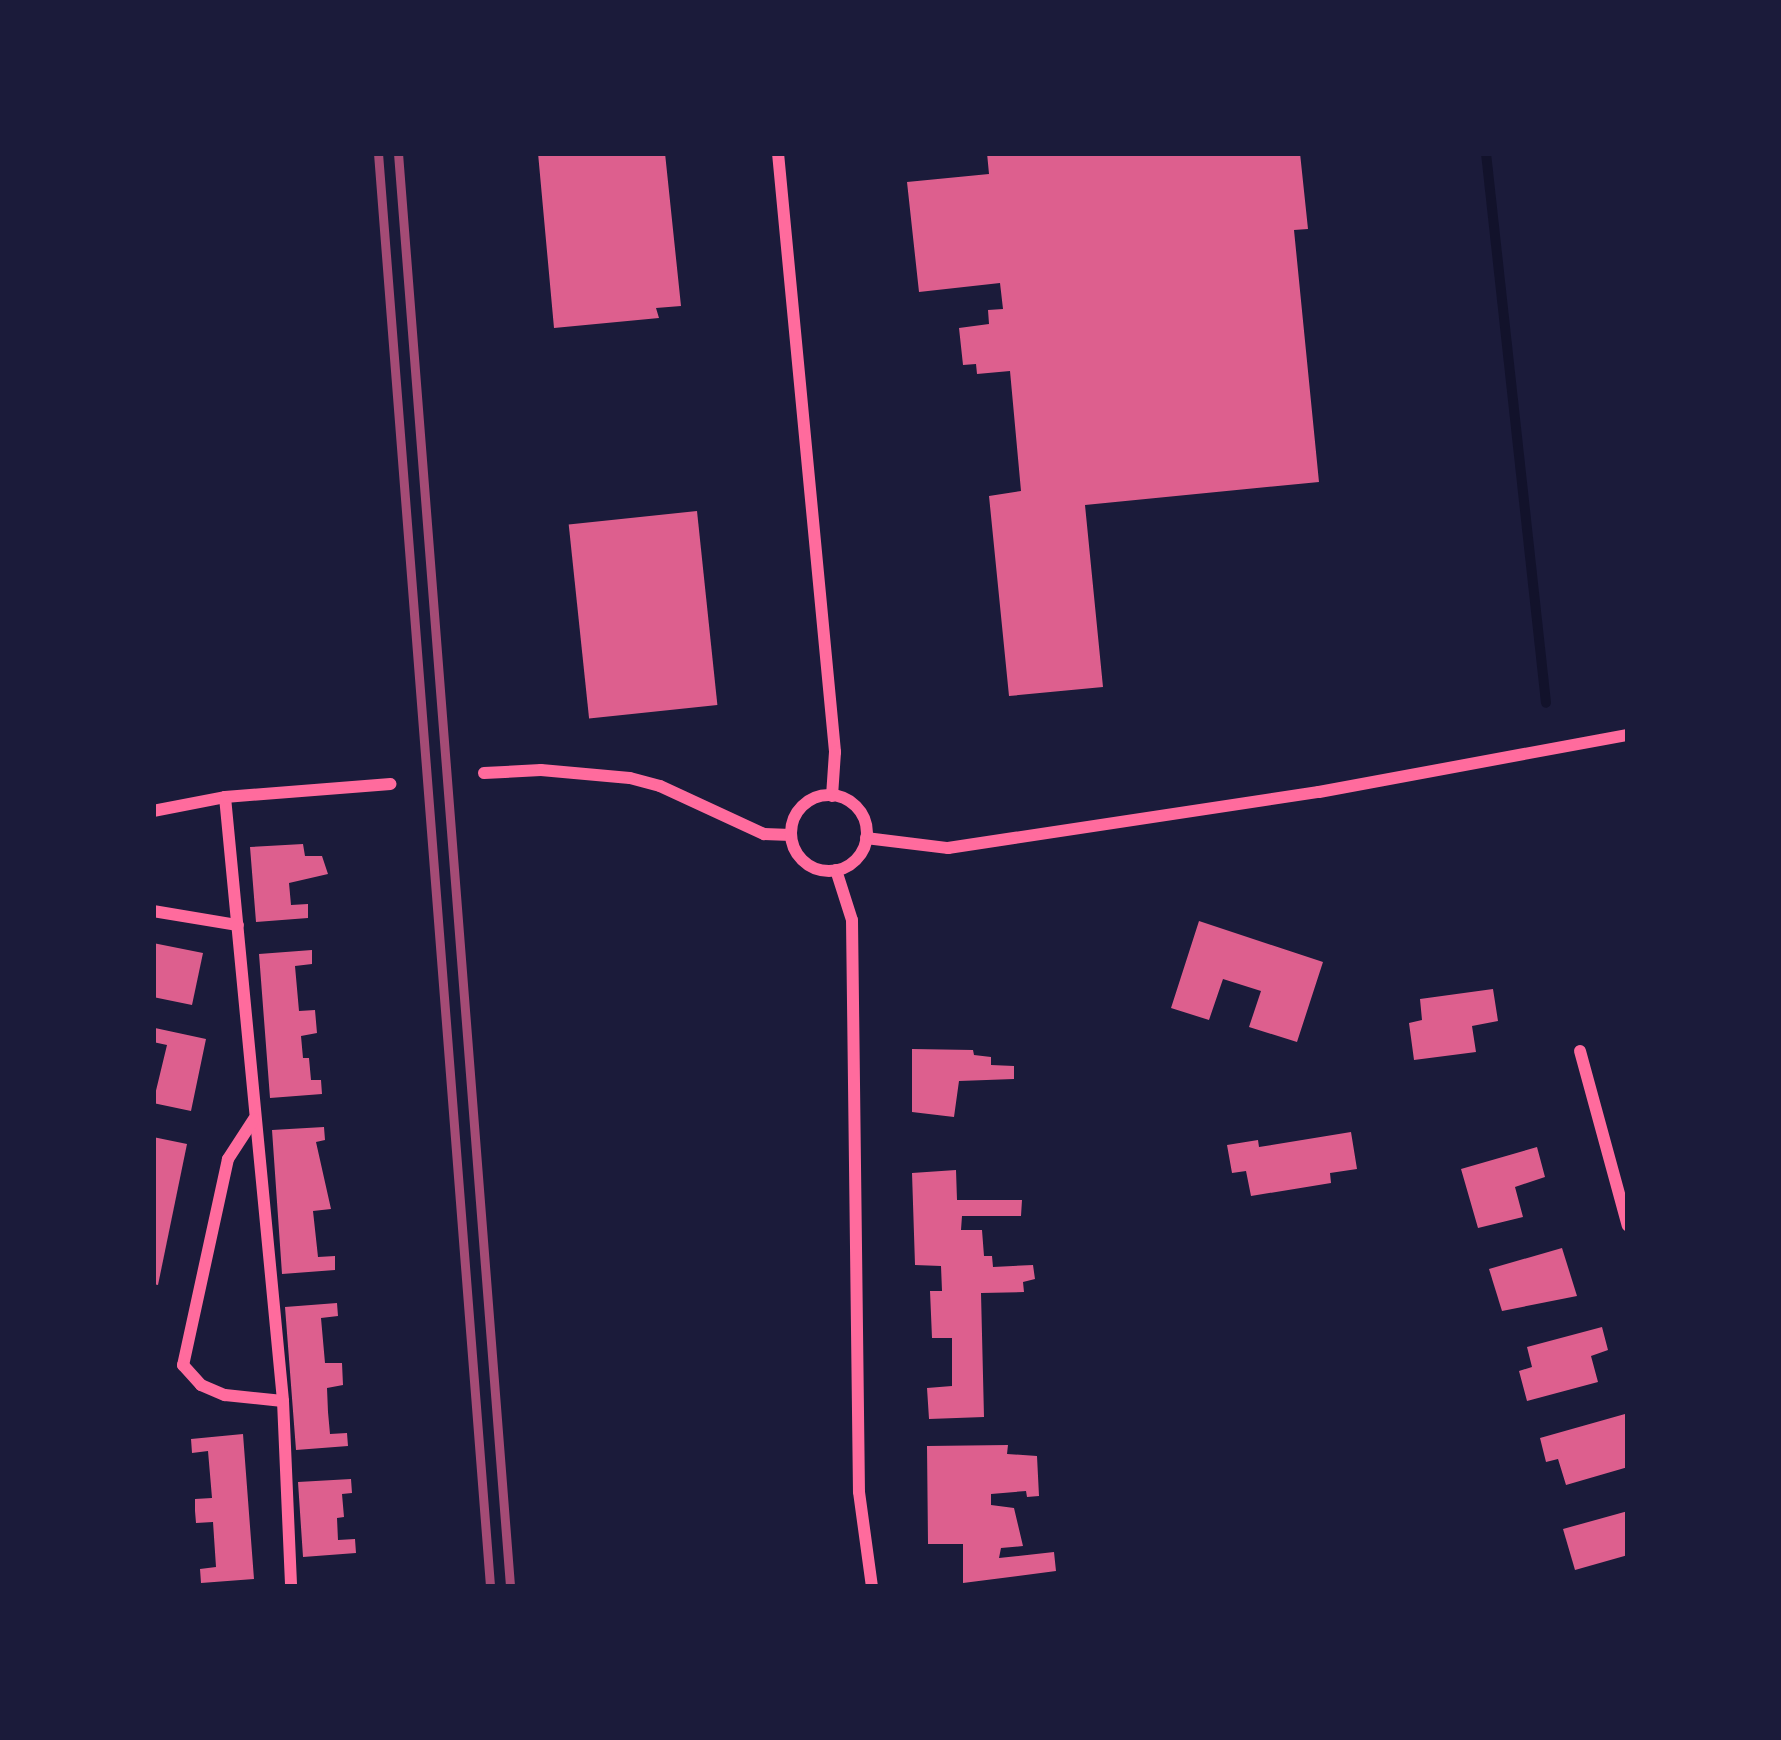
<!DOCTYPE html>
<style>
body{margin:0}
#map{position:relative;width:1781px;height:1740px;overflow:hidden;background:#1b1b3a;font-family:"Noto Serif",serif}
div>[style]{position:absolute}
[style*='--x']{left:calc(var(--x)*1px);top:calc(var(--y)*1px);width:calc(var(--w)*1px);rotate:calc(var(--a)*1deg)}
.stream>*{height:10px;margin:-5px;padding:0 5px;transform-origin:5px;border-radius:5px;background:#12122b}
.building>*{inset:0;background:#dd5f8e;transform-origin:0 0}
.minor>*{height:12px;margin:-6px;padding:0 6px;transform-origin:6px;border-radius:6px;background:#ff6b9d}
.minor>.ring{margin:-6px;padding:0;box-sizing:content-box;background:none;border:12px solid #ff6b9d;border-radius:50%}
.rail>*{height:9px;margin:-4.5px;padding:0 4.5px;transform-origin:4.5px;border-radius:4.5px;background:#a44b75}
span{translate:-50% -50%;white-space:nowrap;text-align:center;line-height:1.15;-webkit-text-stroke:9px #1b1b3a;paint-order:stroke}
.frame{position:absolute;inset:0;border:156px solid #1b1b3a;pointer-events:none}
</style>
<div id="map">
<div class="stream">
<div style="--x:1486;--y:153;--w:553;--a:83.77"></div>
</div>
<div class="building">
<div style="clip-path:polygon(538px 153px,665px 153px,681px 306px,656px 308px,659px 318px,554px 328px)"></div>
<div style="clip-path:polygon(987px 153px,1300px 153px,1308px 229px,1294px 230px,1319px 482px,1085px 505px,1103px 687px,1009px 696px,989px 496px,1021px 491px,1010px 371px,977px 374px,976px 364px,963px 365px,959px 328px,989px 324px,988px 310px,1003px 309px,1000px 283px,919px 292px,907px 182px,989px 174px)"></div>
<div style="left:697px;top:511px;width:195px;height:129px;rotate:84deg"></div>
<div style="clip-path:polygon(303px 844px,305px 856px,322px 856px,328px 874px,289px 883px,291px 905px,308px 904px,308px 918px,256px 922px,250px 847px)"></div>
<div style="clip-path:polygon(1199px 921px,1323px 962px,1297px 1042px,1249px 1027px,1261px 991px,1223px 979px,1209px 1020px,1171px 1008px)"></div>
<div style="clip-path:polygon(153px 943px,203px 953px,192px 1005px,153px 997px)"></div>
<div style="clip-path:polygon(312px 950px,312px 964px,295px 966px,299px 1011px,315px 1010px,317px 1033px,301px 1036px,303px 1058px,309px 1058px,311px 1080px,321px 1080px,322px 1094px,270px 1098px,259px 954px)"></div>
<div style="clip-path:polygon(1493px 989px,1498px 1021px,1472px 1026px,1476px 1052px,1414px 1060px,1409px 1023px,1422px 1020px,1420px 999px)"></div>
<div style="clip-path:polygon(155px 1028px,206px 1039px,191px 1111px,153px 1103px,167px 1045px,153px 1042px)"></div>
<div style="clip-path:polygon(912px 1049px,973px 1050px,974px 1055px,991px 1057px,991px 1065px,1014px 1066px,1014px 1079px,959px 1081px,954px 1117px,912px 1112px)"></div>
<div style="clip-path:polygon(324px 1127px,325px 1140px,316px 1142px,331px 1209px,313px 1211px,318px 1257px,335px 1256px,335px 1270px,282px 1274px,272px 1130px)"></div>
<div style="clip-path:polygon(1351px 1132px,1357px 1169px,1330px 1173px,1331px 1183px,1251px 1196px,1246px 1171px,1232px 1173px,1227px 1145px,1258px 1140px,1259px 1147px)"></div>
<div style="clip-path:polygon(153px 1137px,187px 1144px,158px 1285px,153px 1284px)"></div>
<div style="clip-path:polygon(1537px 1147px,1545px 1177px,1515px 1187px,1523px 1217px,1478px 1228px,1461px 1169px)"></div>
<div style="clip-path:polygon(956px 1170px,957px 1200px,1022px 1200px,1021px 1216px,962px 1216px,961px 1230px,982px 1230px,984px 1256px,992px 1256px,993px 1267px,1033px 1265px,1035px 1279px,1023px 1282px,1024px 1292px,981px 1293px,984px 1417px,929px 1419px,927px 1388px,952px 1386px,952px 1338px,932px 1338px,930px 1291px,942px 1291px,941px 1266px,915px 1265px,912px 1173px)"></div>
<div style="clip-path:polygon(1562px 1248px,1577px 1296px,1502px 1311px,1489px 1269px)"></div>
<div style="clip-path:polygon(337px 1303px,338px 1316px,321px 1318px,325px 1363px,342px 1363px,343px 1385px,327px 1388px,328px 1412px,330px 1434px,347px 1433px,348px 1446px,296px 1450px,285px 1307px)"></div>
<div style="clip-path:polygon(1602px 1327px,1608px 1350px,1591px 1356px,1598px 1382px,1527px 1401px,1519px 1371px,1532px 1367px,1527px 1347px)"></div>
<div style="clip-path:polygon(1625px 1414px,1628px 1467px,1566px 1485px,1558px 1459px,1546px 1462px,1540px 1438px)"></div>
<div style="clip-path:polygon(243px 1434px,254px 1579px,201px 1583px,200px 1569px,216px 1567px,213px 1522px,196px 1523px,195px 1511px,195px 1499px,212px 1498px,208px 1451px,192px 1453px,191px 1439px)"></div>
<div style="clip-path:polygon(1008px 1445px,1007px 1454px,1037px 1456px,1039px 1496px,1027px 1497px,1026px 1491px,991px 1494px,991px 1505px,1014px 1508px,1023px 1546px,1001px 1548px,999px 1558px,1054px 1552px,1056px 1571px,963px 1583px,963px 1544px,928px 1544px,927px 1446px)"></div>
<div style="clip-path:polygon(351px 1479px,352px 1493px,342px 1494px,344px 1517px,337px 1518px,338px 1540px,355px 1539px,356px 1553px,303px 1557px,298px 1482px)"></div>
<div style="clip-path:polygon(1628px 1511px,1628px 1555px,1575px 1570px,1563px 1529px)"></div>
</div>
<div class="minor">
<div style="--x:778;--y:153;--w:602;--a:84.56"></div>
<div style="--x:835;--y:752;--w:44;--a:93.9"></div>
<div style="--x:484;--y:773;--w:57;--a:-3"></div>
<div style="--x:541;--y:770;--w:89;--a:5.1"></div>
<div style="--x:630;--y:778;--w:31;--a:15"></div>
<div style="--x:660;--y:786;--w:115;--a:24.8"></div>
<div style="--x:764;--y:834;--w:27;--a:2"></div>
<div class="ring" style="left:791px;top:795px;width:64px;height:64px"></div>
<div style="--x:225;--y:797;--w:607;--a:84.51"></div>
<div style="--x:283;--y:1401;--w:186;--a:87.5"></div>
<div style="--x:153;--y:811;--w:73;--a:-11"></div>
<div style="--x:225;--y:797;--w:166;--a:-4.5"></div>
<div style="--x:866;--y:838;--w:83;--a:7"></div>
<div style="--x:948;--y:848;--w:375;--a:-8.6"></div>
<div style="--x:1319;--y:792;--w:314;--a:-10.5"></div>
<div style="--x:836;--y:870;--w:52;--a:72.3"></div>
<div style="--x:852;--y:920;--w:572;--a:89.3"></div>
<div style="--x:859;--y:1492;--w:96;--a:82.2"></div>
<div style="--x:153;--y:911;--w:86;--a:9.4"></div>
<div style="--x:1580;--y:1051;--w:181;--a:74.7"></div>
<div style="--x:254;--y:1119;--w:48;--a:123"></div>
<div style="--x:228;--y:1159;--w:211;--a:102.3"></div>
<div style="--x:183;--y:1365;--w:27;--a:48"></div>
<div style="--x:201;--y:1385;--w:26;--a:23"></div>
<div style="--x:225;--y:1395;--w:58;--a:5.9"></div>
</div>
<div class="rail">
<div style="--x:378;--y:153;--w:1438;--a:85.53"></div>
<div style="--x:398;--y:153;--w:1438;--a:85.53"></div>
</div>
<div class="frame"></div>
</div>
